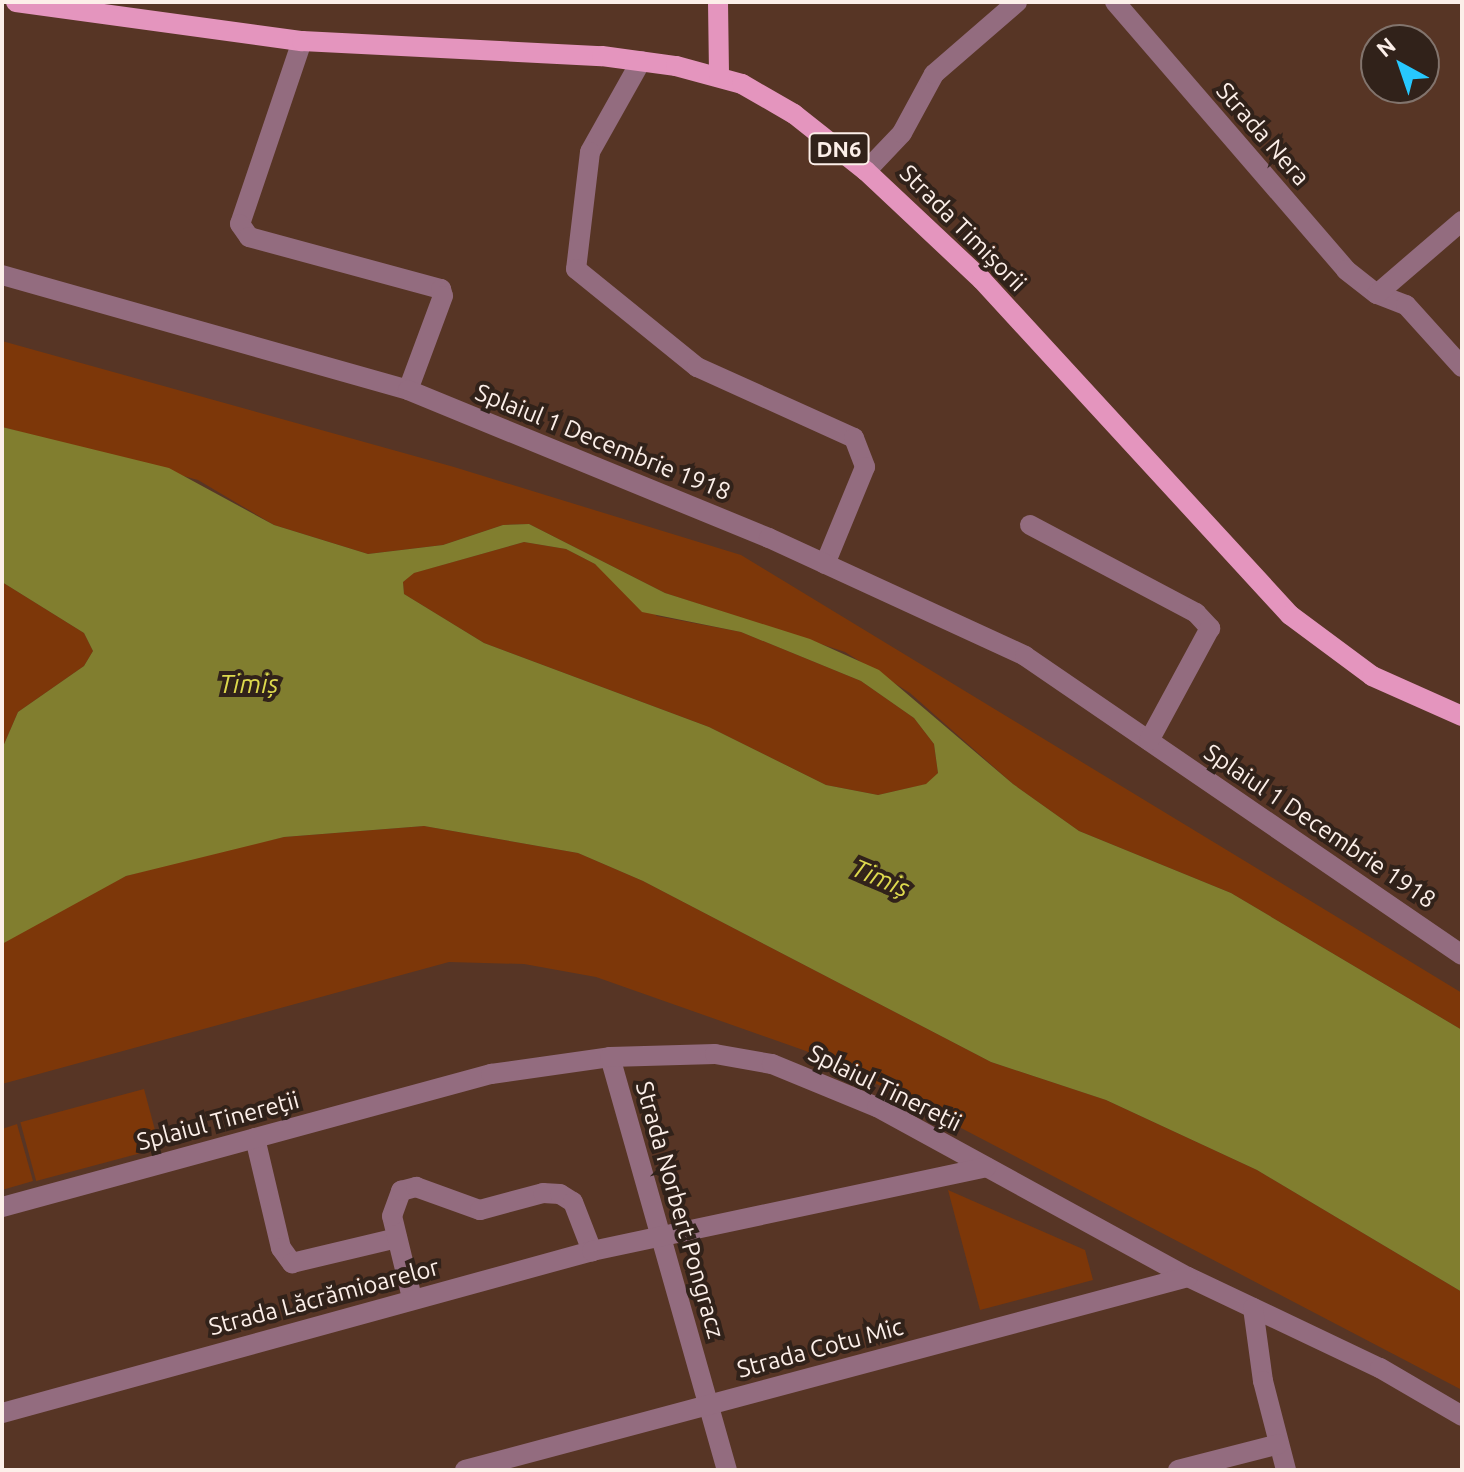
<!DOCTYPE html>
<meta charset="utf-8">
<style>
body{margin:0}
#map{position:relative;width:1464px;height:1472px;overflow:hidden;background:#573525;font-family:Ubuntu,sans-serif}
div>[style]{position:absolute}
[style*='--x']{left:calc(var(--x)*1px);top:calc(var(--y)*1px);width:calc(var(--w)*1px);rotate:calc(var(--a)*1deg)}
.green>*{inset:0;background:#7d3709;transform-origin:0 0}
.water>*{inset:0;background:#817e2f}
.minor>*{height:20px;margin:-10px;padding:0 10px;transform-origin:10px;border-radius:10px;background:#936c7f}
.major>*{height:20px;margin:-10px;padding:0 10px;transform-origin:10px;border-radius:10px;background:#e495be}
span{translate:-50% -50%;white-space:nowrap;text-align:center;line-height:1.15;-webkit-text-stroke:8px #31221a;paint-order:stroke}
.shield-label span{padding:2px 6px;background:#31221a;border:2px solid;border-radius:6px;-webkit-text-stroke-width:0}
.shield-label{font-size:22px;color:#fcefe9;font-weight:700}
.street-label{font-size:24px;color:#fcefe9}
.water-label{font-size:26px;color:#ded94e;font-style:italic}
.frame{position:absolute;inset:0;border:4px solid #fcefe9;pointer-events:none}
.north{position:absolute;left:1360px;top:24px;width:80px;height:80px;box-sizing:border-box;background:#31221a;border:2px solid #82746d;border-radius:50%;rotate:320deg;font-size:22px;font-weight:700;line-height:32px;text-align:center;color:#fcefe9}
.north::after{content:'';display:block;margin:auto;width:28px;height:36px;background:#27c8fe;clip-path:polygon(50% 0,100% 100%,50% 72%,0 100%)}
</style>
<div id="map">
<div class="green">
<div style="clip-path:polygon(2px 341px,454px 467px,741px 555px,1462px 993px,1462px 1030px,1231px 893px,1079px 831px,1013px 784px,910px 693px,845px 652px,665px 593px,529px 524px,503px 525px,443px 545px,368px 554px,274px 525px,198px 480px,2px 427px)"></div>
<div style="clip-path:polygon(524px 542px,566px 549px,595px 564px,657px 616px,741px 632px,861px 681px,914px 718px,934px 744px,938px 773px,927px 784px,878px 795px,826px 785px,709px 727px,484px 643px,404px 594px,403px 582px,413px 573px)"></div>
<div style="clip-path:polygon(2px 582px,84px 633px,93px 651px,84px 666px,18px 712px,2px 749px)"></div>
<div style="clip-path:polygon(424px 826px,578px 853px,643px 881px,991px 1062px,1106px 1100px,1257px 1170px,1462px 1292px,1462px 1390px,871px 1081px,806px 1051px,596px 977px,524px 964px,449px 962px,2px 1084px,2px 944px,43px 917px,126px 876px,201px 855px,284px 837px)"></div>
<div style="left:144px;top:1089px;width:61px;height:128px;rotate:75deg"></div>
<div style="clip-path:polygon(17px 1124px,33px 1181px,2px 1190px,2px 1129px)"></div>
<div style="clip-path:polygon(948px 1190px,1085px 1250px,1093px 1280px,980px 1310px)"></div>
</div>
<div class="water">
<div style="clip-path:polygon(evenodd,2px 427px,169px 468px,274px 525px,368px 554px,443px 545px,503px 525px,529px 524px,665px 593px,810px 639px,879px 670px,1013px 784px,1079px 831px,1231px 893px,1462px 1030px,1462px 1292px,1257px 1170px,1106px 1100px,991px 1062px,643px 881px,578px 853px,424px 826px,284px 837px,126px 876px,2px 944px,2px 749px,18px 712px,84px 666px,93px 651px,84px 633px,2px 582px,2px 427px,524px 542px,566px 549px,595px 564px,642px 612px,741px 632px,861px 681px,914px 718px,934px 744px,938px 773px,926px 784px,878px 795px,826px 785px,709px 727px,484px 643px,404px 594px,403px 582px,414px 573px,524px 542px)"></div>
</div>
<div class="minor">
<div style="--x:1115;--y:2;--w:354;--a:49.2"></div>
<div style="--x:1346;--y:270;--w:39;--a:38"></div>
<div style="--x:1377;--y:294;--w:31;--a:21"></div>
<div style="--x:1406;--y:305;--w:84;--a:47.9"></div>
<div style="--x:302;--y:41;--w:193;--a:108.7"></div>
<div style="--x:240;--y:224;--w:16;--a:55"></div>
<div style="--x:249;--y:237;--w:199;--a:15.2"></div>
<div style="--x:441;--y:289;--w:7;--a:74"></div>
<div style="--x:443;--y:296;--w:100;--a:110.4"></div>
<div style="--x:641;--y:61;--w:104;--a:119.3"></div>
<div style="--x:590;--y:152;--w:118;--a:96.8"></div>
<div style="--x:576;--y:269;--w:156;--a:39"></div>
<div style="--x:697;--y:367;--w:172;--a:24.3"></div>
<div style="--x:854;--y:438;--w:31;--a:69"></div>
<div style="--x:865;--y:467;--w:105;--a:112.4"></div>
<div style="--x:866;--y:171;--w:52;--a:-46.5"></div>
<div style="--x:902;--y:133;--w:67;--a:-61.5"></div>
<div style="--x:934;--y:74;--w:110;--a:-40.9"></div>
<div style="--x:2;--y:275;--w:422;--a:15.8"></div>
<div style="--x:408;--y:390;--w:390;--a:22.3"></div>
<div style="--x:769;--y:538;--w:282;--a:24.7"></div>
<div style="--x:1025;--y:656;--w:529;--a:34.38"></div>
<div style="--x:1377;--y:294;--w:112;--a:-40.7"></div>
<div style="--x:1030;--y:525;--w:188;--a:27.9"></div>
<div style="--x:1196;--y:613;--w:21;--a:47"></div>
<div style="--x:1210;--y:628;--w:128;--a:118.4"></div>
<div style="--x:610;--y:1057;--w:429;--a:74.2"></div>
<div style="--x:255;--y:1138;--w:113;--a:76.7"></div>
<div style="--x:281;--y:1248;--w:19;--a:54"></div>
<div style="--x:292;--y:1263;--w:108;--a:-13.4"></div>
<div style="--x:2;--y:1207;--w:507;--a:-15.22"></div>
<div style="--x:491;--y:1074;--w:120;--a:-8.1"></div>
<div style="--x:610;--y:1057;--w:105;--a:-1.6"></div>
<div style="--x:715;--y:1054;--w:58;--a:10"></div>
<div style="--x:772;--y:1064;--w:113;--a:22.3"></div>
<div style="--x:877;--y:1107;--w:354;--a:28.7"></div>
<div style="--x:1188;--y:1277;--w:212;--a:25.4"></div>
<div style="--x:1380;--y:1368;--w:95;--a:30.3"></div>
<div style="--x:412;--y:1298;--w:84;--a:-103.7"></div>
<div style="--x:392;--y:1216;--w:27;--a:-70"></div>
<div style="--x:401;--y:1191;--w:16;--a:-15"></div>
<div style="--x:416;--y:1187;--w:68;--a:19.8"></div>
<div style="--x:480;--y:1210;--w:65;--a:-15.1"></div>
<div style="--x:543;--y:1193;--w:17;--a:3"></div>
<div style="--x:560;--y:1194;--w:15;--a:32"></div>
<div style="--x:573;--y:1202;--w:53;--a:68.8"></div>
<div style="--x:1253;--y:1308;--w:74;--a:82.2"></div>
<div style="--x:1263;--y:1381;--w:92;--a:75.5"></div>
<div style="--x:2;--y:1413;--w:612;--a:-15.35"></div>
<div style="--x:592;--y:1251;--w:403;--a:-12"></div>
<div style="--x:465;--y:1470;--w:748;--a:-14.95"></div>
<div style="--x:1178;--y:1470;--w:104;--a:-14.4"></div>
</div>
<div class="major">
<div style="--x:16;--y:2;--w:289;--a:7.8"></div>
<div style="--x:302;--y:41;--w:300;--a:2.9"></div>
<div style="--x:602;--y:56;--w:75;--a:7.7"></div>
<div style="--x:676;--y:66;--w:68;--a:15.3"></div>
<div style="--x:742;--y:84;--w:60;--a:30"></div>
<div style="--x:794;--y:114;--w:92;--a:38.4"></div>
<div style="--x:866;--y:171;--w:159;--a:43.2"></div>
<div style="--x:982;--y:280;--w:455;--a:47.4"></div>
<div style="--x:1290;--y:615;--w:102;--a:36.6"></div>
<div style="--x:1372;--y:676;--w:98;--a:24"></div>
<div style="--x:718;--y:2;--w:75;--a:89.2"></div>
</div>
<div class="shield-label">
<span style="left:839px;top:149px">DN6</span>
</div>
<div class="street-label">
<span style="left:1263px;top:134px;rotate:49deg">Strada Nera</span>
<span style="left:963px;top:228px;rotate:45deg">Strada Timișorii</span>
<span style="left:603px;top:442px;rotate:22deg">Splaiul 1 Decembrie 1918</span>
<span style="left:1320px;top:826px;rotate:34deg">Splaiul 1 Decembrie 1918</span>
<span style="left:885px;top:1088px;rotate:26deg">Splaiul Tinereții</span>
<span style="left:218px;top:1121px;rotate:-15deg">Splaiul Tinereții</span>
<span style="left:680px;top:1210px;rotate:74deg">Strada Norbert Pongracz</span>
<span style="left:324px;top:1297px;rotate:-15deg">Strada Lăcrămioarelor</span>
<span style="left:820px;top:1348px;rotate:-15deg">Strada Cotu Mic</span>
</div>
<div class="water-label">
<span style="left:249px;top:684px">Timiș</span>
<span style="left:881px;top:878px;rotate:23deg">Timiș</span>
</div>
<div class="frame"></div>
<div class="north">N</div>
</div>
